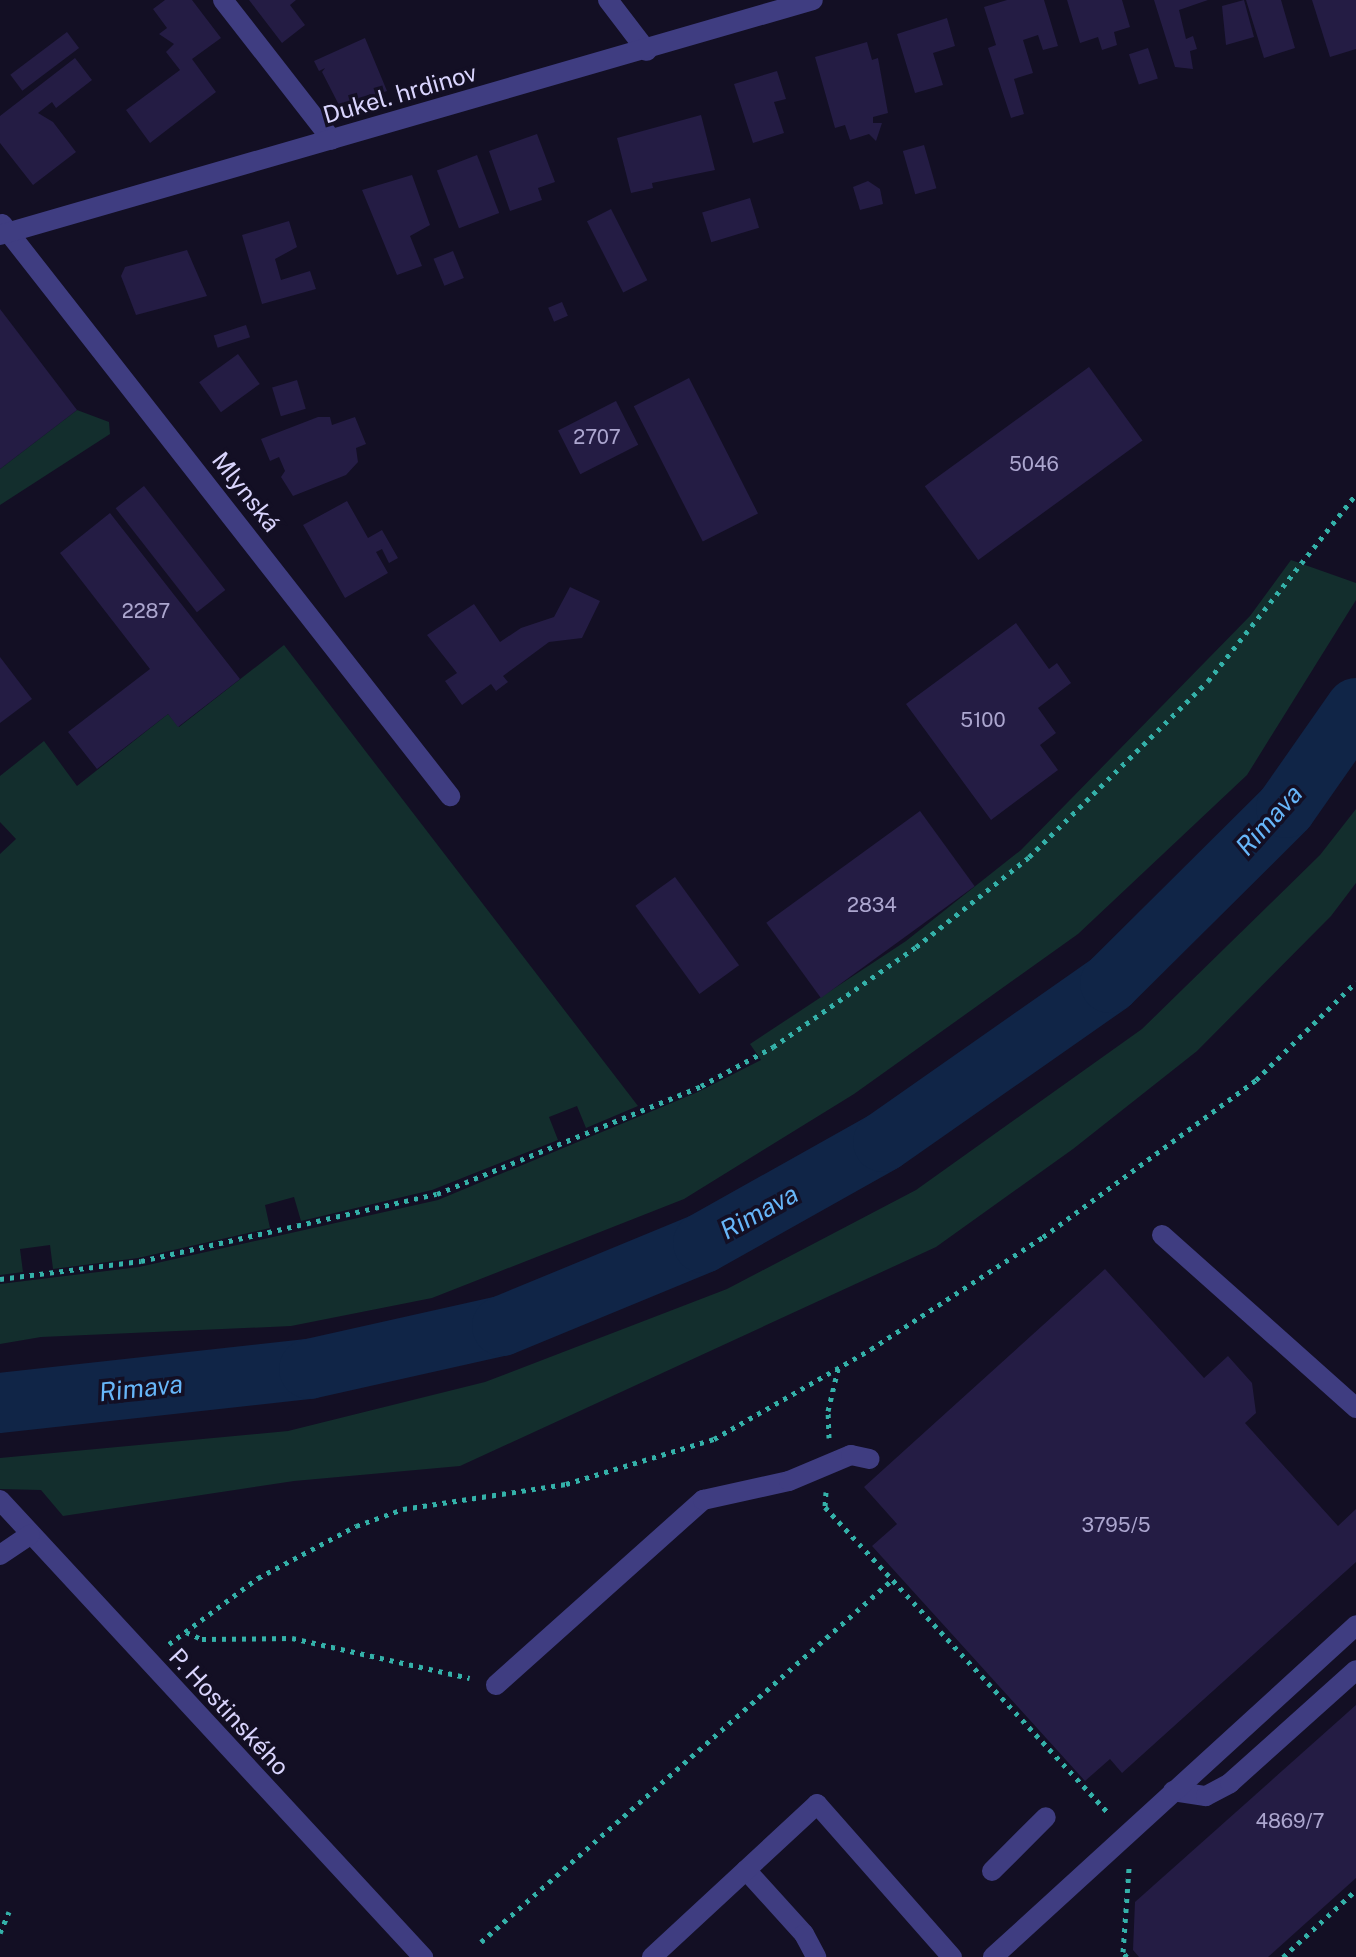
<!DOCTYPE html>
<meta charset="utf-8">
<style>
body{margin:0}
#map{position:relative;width:1356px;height:1957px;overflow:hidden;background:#130f24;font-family:"Public Sans",sans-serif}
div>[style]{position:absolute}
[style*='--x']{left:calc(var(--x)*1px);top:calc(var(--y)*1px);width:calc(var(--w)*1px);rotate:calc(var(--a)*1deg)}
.green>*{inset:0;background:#132e2d}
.river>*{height:60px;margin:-30px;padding:0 30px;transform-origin:30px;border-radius:30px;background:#102547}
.building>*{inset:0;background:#241c44;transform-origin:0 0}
.path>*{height:5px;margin-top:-2.5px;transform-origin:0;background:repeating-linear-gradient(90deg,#34b1a9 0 4px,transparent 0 10px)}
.minor>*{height:20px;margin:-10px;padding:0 10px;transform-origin:10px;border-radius:10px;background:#3f3d81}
span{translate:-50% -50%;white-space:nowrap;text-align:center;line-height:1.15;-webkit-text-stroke:7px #130f24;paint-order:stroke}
.number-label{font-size:20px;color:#aca6cf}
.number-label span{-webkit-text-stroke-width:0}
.street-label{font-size:24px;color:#d9d4fd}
.water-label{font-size:26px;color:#67b6f9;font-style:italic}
</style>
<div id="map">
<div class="green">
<div style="clip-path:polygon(77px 410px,109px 422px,110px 434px,0 505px,0 469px)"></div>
<div style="clip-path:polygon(1291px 560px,1356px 583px,1356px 600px,1247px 775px,1078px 934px,854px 1094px,684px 1199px,432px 1298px,291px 1326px,41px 1337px,0 1344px,0 1284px,139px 1267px,438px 1200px,698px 1092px,761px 1060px,750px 1044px,906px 941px,1021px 850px,1250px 616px)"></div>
<div style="clip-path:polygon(284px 645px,638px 1106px,586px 1128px,577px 1106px,549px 1117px,558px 1140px,432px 1190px,301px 1221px,294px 1197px,265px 1205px,270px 1228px,138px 1258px,53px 1269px,50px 1245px,20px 1249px,23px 1272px,0 1275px,0 854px,16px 839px,0 822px,0 776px,44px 741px,77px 786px,168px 714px,179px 727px)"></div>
<div style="clip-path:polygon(1356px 809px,1356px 883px,1331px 916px,1197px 1051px,1073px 1149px,936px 1247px,460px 1466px,294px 1481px,63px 1516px,41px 1490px,0 1489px,0 1458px,288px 1431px,485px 1382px,727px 1289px,916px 1190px,1142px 1029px,1320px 855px)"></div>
</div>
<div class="river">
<div style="--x:0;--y:1403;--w:311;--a:-6.3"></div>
<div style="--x:309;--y:1369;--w:198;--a:-12.6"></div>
<div style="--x:502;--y:1326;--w:217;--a:-22.4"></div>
<div style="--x:703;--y:1243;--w:206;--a:-29.3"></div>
<div style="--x:883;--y:1142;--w:277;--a:-35"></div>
<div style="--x:1110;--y:983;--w:248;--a:-44.8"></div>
<div style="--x:1286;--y:808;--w:122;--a:-55"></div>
</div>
<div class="building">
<div style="clip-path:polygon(165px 0,192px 0,221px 38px,192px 59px,216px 92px,150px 143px,126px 110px,180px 70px,166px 52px,174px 44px,159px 34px,167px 28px,153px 9px)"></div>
<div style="clip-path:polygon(249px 0,296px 0,290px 5px,305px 25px,282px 43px)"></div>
<div style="clip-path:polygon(1007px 0,1044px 0,1058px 46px,1043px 50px,1038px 35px,1023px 40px,1033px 73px,1014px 79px,1024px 114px,1011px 118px,988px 48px,996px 45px,984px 7px)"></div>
<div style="clip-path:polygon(1067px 0,1122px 0,1130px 27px,1114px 32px,1117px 45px,1102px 50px,1098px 37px,1080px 43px)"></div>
<div style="clip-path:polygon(1154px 0,1208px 0,1179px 10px,1186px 39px,1193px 36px,1197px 49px,1190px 51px,1193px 69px,1175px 67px)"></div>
<div style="clip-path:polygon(1244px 0,1254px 37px,1226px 45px,1222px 6px)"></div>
<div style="clip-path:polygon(1246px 0,1281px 0,1295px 48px,1264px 58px)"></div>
<div style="clip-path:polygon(1312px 0,1356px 0,1356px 49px,1330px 57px)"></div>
<div style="clip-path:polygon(947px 18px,955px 46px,933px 53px,943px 85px,915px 93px,897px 34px)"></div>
<div style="left:67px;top:32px;width:20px;height:71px;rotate:53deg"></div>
<div style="clip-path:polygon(365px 38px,387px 91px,340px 107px,322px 72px,325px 68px,319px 71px,314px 61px)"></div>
<div style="clip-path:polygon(867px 42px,872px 60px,878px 58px,888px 113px,873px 117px,873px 123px,882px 123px,876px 141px,869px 134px,850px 140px,845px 125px,835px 128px,815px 57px)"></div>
<div style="left:1148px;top:48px;width:32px;height:20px;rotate:72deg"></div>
<div style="clip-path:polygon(75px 58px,92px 80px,56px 108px,52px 102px,38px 113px,53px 122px,76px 152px,33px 185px,0 143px,0 116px)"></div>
<div style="clip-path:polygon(777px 71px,786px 99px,774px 102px,784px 133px,753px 143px,734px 84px)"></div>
<div style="clip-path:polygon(701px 115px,715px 170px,652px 183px,653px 188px,631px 193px,617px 138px)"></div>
<div style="clip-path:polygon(537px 134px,555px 182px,538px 188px,542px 200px,510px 211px,489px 151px)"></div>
<div style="left:924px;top:145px;width:45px;height:22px;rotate:74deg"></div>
<div style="left:477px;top:155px;width:62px;height:43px;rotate:69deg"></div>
<div style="clip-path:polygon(412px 175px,430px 225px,410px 236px,422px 266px,397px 275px,362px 190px)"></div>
<div style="clip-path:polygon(868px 181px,880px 189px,883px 204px,860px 210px,853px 187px)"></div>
<div style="left:750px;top:198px;width:31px;height:50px;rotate:73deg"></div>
<div style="left:611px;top:209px;width:80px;height:27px;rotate:63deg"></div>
<div style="clip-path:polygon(289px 221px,297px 247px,275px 259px,281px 280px,310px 271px,316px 289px,262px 304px,242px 235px)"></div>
<div style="clip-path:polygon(187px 250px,207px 296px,136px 315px,121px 276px,125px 267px)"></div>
<div style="left:453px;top:251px;width:29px;height:21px;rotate:68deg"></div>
<div style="left:562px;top:302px;width:15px;height:15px;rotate:67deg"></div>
<div style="clip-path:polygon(0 309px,77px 410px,0 469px)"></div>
<div style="left:246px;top:325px;width:13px;height:34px;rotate:72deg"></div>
<div style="left:238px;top:354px;width:37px;height:48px;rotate:54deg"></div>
<div style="left:1089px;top:367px;width:91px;height:203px;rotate:54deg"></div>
<div style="left:689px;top:378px;width:152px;height:62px;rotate:63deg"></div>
<div style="left:297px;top:380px;width:30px;height:26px;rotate:73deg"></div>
<div style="left:616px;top:401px;width:49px;height:65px;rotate:63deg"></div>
<div style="clip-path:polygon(318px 417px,330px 417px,332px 425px,355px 417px,366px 444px,356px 448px,358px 462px,346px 475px,293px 496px,281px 477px,285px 471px,279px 457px,270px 461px,261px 439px)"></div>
<div style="left:144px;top:486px;width:132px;height:36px;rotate:52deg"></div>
<div style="clip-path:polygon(347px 501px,368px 538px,382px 530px,398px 558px,389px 563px,382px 549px,376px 552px,388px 573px,345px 598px,303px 525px)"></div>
<div style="clip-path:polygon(110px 513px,240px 679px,178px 727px,168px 714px,97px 769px,68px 732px,150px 669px,60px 553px)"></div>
<div style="clip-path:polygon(570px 587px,600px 601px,582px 638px,549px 642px,503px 676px,508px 682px,496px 691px,491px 684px,462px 705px,445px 681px,457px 673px,427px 635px,474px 604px,500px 642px,521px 628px,554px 617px)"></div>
<div style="clip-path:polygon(1016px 623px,1049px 669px,1057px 663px,1071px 683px,1038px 708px,1056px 733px,1040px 745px,1058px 770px,991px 820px,906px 704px)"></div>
<div style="clip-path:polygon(0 657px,32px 699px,0 723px)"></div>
<div style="left:920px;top:811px;width:93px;height:190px;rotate:54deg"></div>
<div style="left:675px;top:877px;width:109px;height:49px;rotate:54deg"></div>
<div style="clip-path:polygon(1105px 1269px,1204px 1378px,1228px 1356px,1252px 1383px,1256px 1413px,1245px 1423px,1338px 1526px,1356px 1509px,1356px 1562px,1122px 1773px,1110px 1759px,1085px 1781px,872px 1546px,897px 1524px,864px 1487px)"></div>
<div style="clip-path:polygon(1356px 1705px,1356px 1878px,1268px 1957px,1139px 1957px,1133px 1950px,1135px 1902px)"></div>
</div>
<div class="path">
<div style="--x:0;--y:1279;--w:142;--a:-7.3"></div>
<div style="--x:141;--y:1261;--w:303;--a:-12.8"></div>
<div style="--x:437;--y:1194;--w:285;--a:-22.2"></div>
<div style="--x:701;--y:1086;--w:82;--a:-28.4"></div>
<div style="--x:773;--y:1047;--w:174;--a:-35"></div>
<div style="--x:916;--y:947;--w:144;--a:-38.5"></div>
<div style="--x:1029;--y:857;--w:251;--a:-44.5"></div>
<div style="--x:1208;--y:681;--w:238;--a:-51.6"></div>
<div style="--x:829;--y:1438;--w:27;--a:-92"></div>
<div style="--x:828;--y:1411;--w:43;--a:-76.6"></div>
<div style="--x:826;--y:1492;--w:15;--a:94"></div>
<div style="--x:825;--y:1507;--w:418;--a:47.2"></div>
<div style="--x:186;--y:1632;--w:17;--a:24"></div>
<div style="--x:202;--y:1639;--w:90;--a:-0.6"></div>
<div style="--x:292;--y:1638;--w:182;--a:12.7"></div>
<div style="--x:169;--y:1644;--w:111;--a:-36.6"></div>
<div style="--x:258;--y:1578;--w:111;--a:-28"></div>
<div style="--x:356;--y:1526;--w:50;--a:-19.9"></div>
<div style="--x:403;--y:1509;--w:165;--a:-8.7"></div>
<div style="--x:566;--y:1484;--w:155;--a:-16.9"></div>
<div style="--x:714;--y:1439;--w:181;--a:-29.8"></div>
<div style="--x:871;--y:1349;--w:205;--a:-33.1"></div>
<div style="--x:1043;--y:1237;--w:265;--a:-36.4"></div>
<div style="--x:1256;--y:1080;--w:140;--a:-44.4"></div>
<div style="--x:0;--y:1933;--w:23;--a:-67"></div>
<div style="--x:481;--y:1942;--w:549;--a:-41.38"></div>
<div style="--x:1127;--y:1957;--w:6;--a:-129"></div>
<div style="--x:1123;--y:1952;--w:84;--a:-85.9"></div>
<div style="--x:1283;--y:1957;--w:99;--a:-42.5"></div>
</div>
<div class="minor">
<div style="--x:223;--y:0;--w:177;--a:52.1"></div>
<div style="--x:608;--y:0;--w:64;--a:52.6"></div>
<div style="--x:2;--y:224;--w:727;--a:51.93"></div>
<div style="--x:0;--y:235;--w:846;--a:-16.12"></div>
<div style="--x:1162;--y:1235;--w:260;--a:41.7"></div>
<div style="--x:0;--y:1500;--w:623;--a:47.21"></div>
<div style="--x:0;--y:1555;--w:36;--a:-34"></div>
<div style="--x:496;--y:1685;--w:278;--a:-41.8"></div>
<div style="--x:703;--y:1500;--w:88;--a:-12.5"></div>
<div style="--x:789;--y:1481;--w:67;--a:-22.8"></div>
<div style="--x:851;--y:1455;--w:19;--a:12"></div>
<div style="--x:1173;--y:1791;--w:33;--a:9"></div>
<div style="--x:1206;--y:1796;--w:27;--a:-28"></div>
<div style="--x:1230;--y:1783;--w:169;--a:-41.9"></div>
<div style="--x:746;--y:1870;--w:86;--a:47.8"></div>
<div style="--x:804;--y:1934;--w:26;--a:62"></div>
<div style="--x:992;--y:1871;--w:76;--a:-45"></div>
<div style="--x:652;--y:1957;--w:225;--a:-42.8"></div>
<div style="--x:817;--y:1804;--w:204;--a:48.6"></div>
<div style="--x:993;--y:1957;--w:492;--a:-42.4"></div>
</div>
<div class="number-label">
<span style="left:597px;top:437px">2707</span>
<span style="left:1034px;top:464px">5046</span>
<span style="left:146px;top:611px">2287</span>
<span style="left:983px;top:720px">5100</span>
<span style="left:872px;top:905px">2834</span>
<span style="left:1116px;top:1525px">3795/5</span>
<span style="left:1290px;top:1821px">4869/7</span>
</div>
<div class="street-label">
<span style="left:400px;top:94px;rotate:-16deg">Dukel. hrdinov</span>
<span style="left:246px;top:492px;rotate:52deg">Mlynská</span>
<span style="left:229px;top:1712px;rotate:47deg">P. Hostinského</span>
</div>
<div class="water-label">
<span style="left:1269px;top:820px;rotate:-48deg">Rimava</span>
<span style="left:759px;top:1212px;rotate:-29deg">Rimava</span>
<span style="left:141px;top:1388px;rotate:-6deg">Rimava</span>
</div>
</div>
